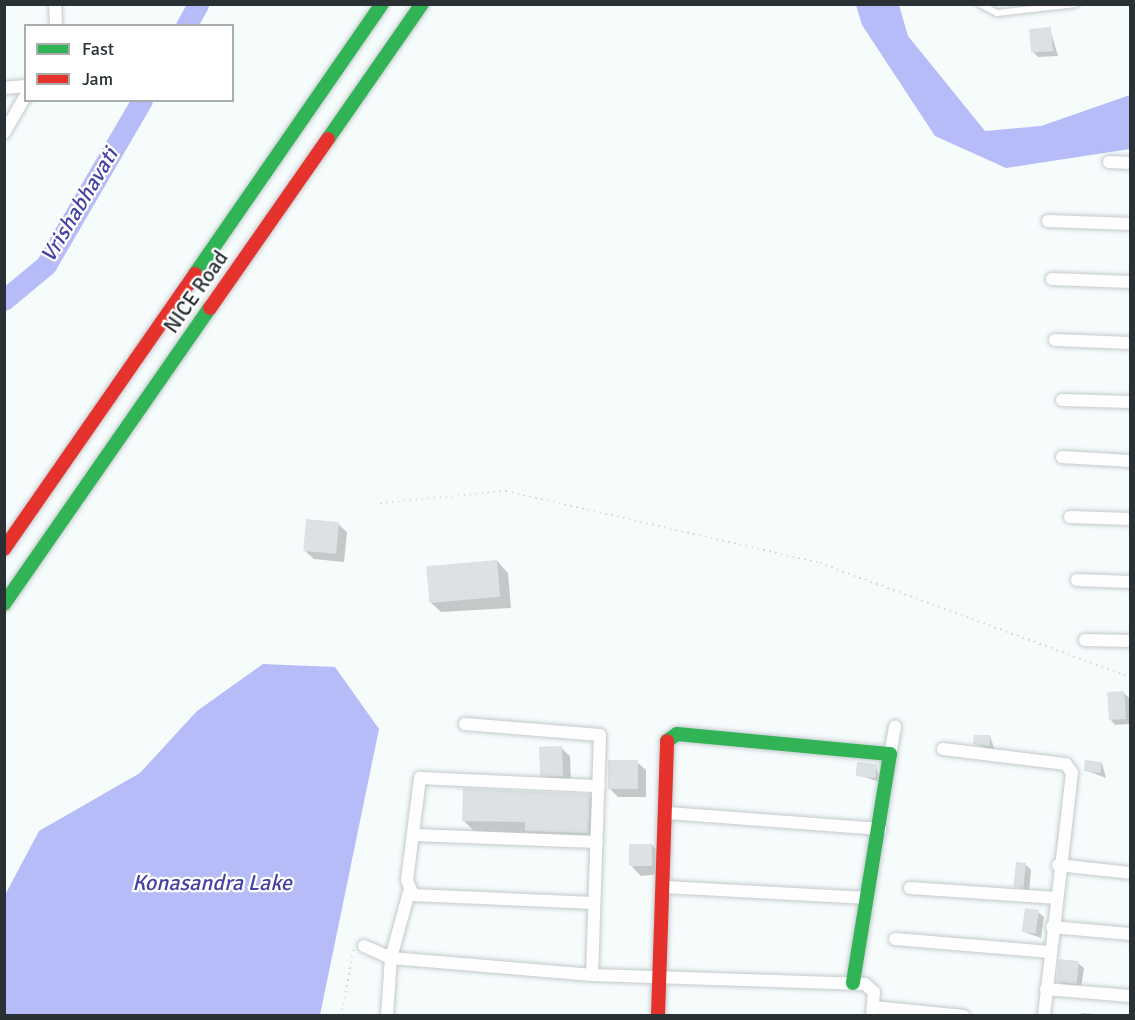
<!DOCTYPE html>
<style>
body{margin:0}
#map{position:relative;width:1135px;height:1020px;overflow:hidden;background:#f6fbfc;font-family:Signika,sans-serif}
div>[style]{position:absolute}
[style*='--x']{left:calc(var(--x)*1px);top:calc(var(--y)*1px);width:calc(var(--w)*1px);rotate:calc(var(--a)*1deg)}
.water>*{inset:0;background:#b6bcf7}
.shadow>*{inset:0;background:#0003}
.river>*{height:21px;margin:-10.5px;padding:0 10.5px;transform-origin:10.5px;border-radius:10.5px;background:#b6bcf7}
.building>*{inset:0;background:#dce1e4;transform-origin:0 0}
.path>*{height:2px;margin-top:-1px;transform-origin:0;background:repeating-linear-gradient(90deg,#d7d8d9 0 1.5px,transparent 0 6px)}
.roads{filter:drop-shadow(0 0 2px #c3cacc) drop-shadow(0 0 2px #c3cacc)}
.lane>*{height:6px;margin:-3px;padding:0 3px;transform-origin:3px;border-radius:3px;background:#fefeff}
.street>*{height:12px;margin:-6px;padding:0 6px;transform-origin:6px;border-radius:6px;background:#fefeff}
.fast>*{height:14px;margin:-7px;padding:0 7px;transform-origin:7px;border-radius:7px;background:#30b455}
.jam>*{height:14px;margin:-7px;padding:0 7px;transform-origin:7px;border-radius:7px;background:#e5322d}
span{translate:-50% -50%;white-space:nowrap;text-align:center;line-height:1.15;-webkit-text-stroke:4.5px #fff;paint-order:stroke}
.street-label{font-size:21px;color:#293134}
.water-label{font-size:22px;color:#4743a4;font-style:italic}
.frame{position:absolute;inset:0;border:6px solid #293134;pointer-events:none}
.legend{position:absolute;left:24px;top:24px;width:210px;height:78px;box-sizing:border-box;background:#fff;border:2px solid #a9adae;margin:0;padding:8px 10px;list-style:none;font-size:18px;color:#293134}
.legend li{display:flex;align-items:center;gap:12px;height:30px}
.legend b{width:30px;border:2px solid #a9adae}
</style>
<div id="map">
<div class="water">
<div style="clip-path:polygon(856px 5px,899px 5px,908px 36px,985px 131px,1041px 126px,1130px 95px,1130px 149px,1006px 168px,935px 136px,862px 25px)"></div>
<div style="clip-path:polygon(263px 664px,335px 667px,379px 729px,320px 1015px,5px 1015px,5px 895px,39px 831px,140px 773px,197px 711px)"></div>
</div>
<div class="shadow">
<div style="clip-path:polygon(1050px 29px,1058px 56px,1038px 57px,1033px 52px)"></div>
<div style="clip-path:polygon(338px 524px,347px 532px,344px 562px,314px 559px,305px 551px)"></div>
<div style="clip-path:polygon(497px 561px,508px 573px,511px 608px,441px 612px,429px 601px)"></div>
<div style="clip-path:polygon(1124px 693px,1129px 698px,1130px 724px,1115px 725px,1110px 719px)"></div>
<div style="clip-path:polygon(990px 736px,995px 751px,975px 744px)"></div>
<div style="clip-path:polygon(561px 748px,570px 756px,571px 784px,550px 783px,542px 774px)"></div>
<div style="clip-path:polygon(637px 762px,646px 770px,646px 797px,618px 797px,609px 788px)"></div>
<div style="clip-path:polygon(1102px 763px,1106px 778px,1085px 770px)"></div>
<div style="clip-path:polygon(876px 766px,880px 782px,858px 775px)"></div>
<div style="clip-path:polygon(589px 795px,601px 807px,600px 844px,475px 832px,463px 820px)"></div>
<div style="clip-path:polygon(652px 845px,660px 854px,660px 874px,641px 876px,632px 867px)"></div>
<div style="clip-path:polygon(1025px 864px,1031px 870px,1029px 892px,1016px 886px)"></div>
<div style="clip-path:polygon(1038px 912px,1044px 917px,1041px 938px,1024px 932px)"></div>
<div style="clip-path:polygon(1078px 963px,1084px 968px,1081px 988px,1064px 987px,1058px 981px)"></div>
<div style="clip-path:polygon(1081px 1013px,1121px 1016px,1081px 1016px)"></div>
</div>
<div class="river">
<div style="--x:186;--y:26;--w:25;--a:-61"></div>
<div style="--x:4;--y:300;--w:55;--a:-39.8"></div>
<div style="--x:46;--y:265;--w:191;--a:-59.8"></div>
</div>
<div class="building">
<div style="left:1051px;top:27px;width:24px;height:22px;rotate:85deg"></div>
<div style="left:306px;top:519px;width:33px;height:32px;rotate:5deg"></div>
<div style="left:497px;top:560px;width:37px;height:71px;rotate:85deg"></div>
<div style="left:1124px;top:691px;width:28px;height:17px;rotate:86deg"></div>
<div style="clip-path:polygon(974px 735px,990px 735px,990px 746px,973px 744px)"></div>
<div style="left:562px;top:746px;width:30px;height:23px;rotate:88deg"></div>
<div style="left:608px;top:760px;width:30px;height:29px"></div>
<div style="left:1085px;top:760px;width:17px;height:11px;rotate:7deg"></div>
<div style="left:857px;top:762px;width:20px;height:14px;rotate:6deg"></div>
<div style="clip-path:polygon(463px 788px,590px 794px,588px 833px,525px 831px,525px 822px,462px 821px)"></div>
<div style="left:652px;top:844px;width:22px;height:23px;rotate:90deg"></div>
<div style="left:1016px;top:862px;width:10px;height:25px;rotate:6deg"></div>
<div style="left:1025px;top:908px;width:14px;height:24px;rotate:8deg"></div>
<div style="left:1059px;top:959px;width:20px;height:23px;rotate:6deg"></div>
</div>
<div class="path">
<div style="--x:380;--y:503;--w:127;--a:-5.4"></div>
<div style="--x:506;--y:491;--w:322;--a:12.9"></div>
<div style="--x:820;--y:563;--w:330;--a:20.2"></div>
<div style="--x:341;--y:1016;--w:69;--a:-79.2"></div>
</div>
<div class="roads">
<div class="lane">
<div style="--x:980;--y:4;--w:19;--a:28"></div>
<div style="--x:997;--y:13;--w:79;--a:-6.6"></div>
</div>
<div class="street">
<div style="--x:55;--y:4;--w:22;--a:87"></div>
<div style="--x:4;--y:88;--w:22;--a:-5"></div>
<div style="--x:4;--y:133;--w:44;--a:-59.9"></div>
<div style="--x:1109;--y:162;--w:21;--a:3"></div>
<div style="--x:1048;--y:221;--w:82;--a:2.1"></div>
<div style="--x:1052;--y:279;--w:78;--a:2.2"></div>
<div style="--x:1055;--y:340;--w:75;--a:2.3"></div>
<div style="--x:1062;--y:400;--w:68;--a:1.7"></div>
<div style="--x:1062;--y:457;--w:68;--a:3.4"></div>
<div style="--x:1070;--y:517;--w:60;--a:1.9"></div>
<div style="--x:1077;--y:580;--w:53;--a:2.2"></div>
<div style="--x:1085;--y:640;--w:45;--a:1.3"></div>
<div style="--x:465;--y:724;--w:135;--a:4.7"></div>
<div style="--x:600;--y:735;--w:240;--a:91.9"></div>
<div style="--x:943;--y:749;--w:124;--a:7"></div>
<div style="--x:1066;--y:764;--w:11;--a:56"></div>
<div style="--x:1072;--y:773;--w:245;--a:96.6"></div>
<div style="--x:890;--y:755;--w:29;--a:-80"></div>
<div style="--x:668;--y:813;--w:213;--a:4.3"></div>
<div style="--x:414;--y:835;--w:183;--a:2.2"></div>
<div style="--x:1058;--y:865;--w:72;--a:6.3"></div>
<div style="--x:665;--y:887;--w:203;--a:3.1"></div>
<div style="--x:910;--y:888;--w:145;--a:3.9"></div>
<div style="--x:594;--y:903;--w:181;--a:-177.5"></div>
<div style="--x:413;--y:895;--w:16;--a:-112"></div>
<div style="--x:407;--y:880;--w:103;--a:-82.7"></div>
<div style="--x:420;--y:778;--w:179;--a:2.6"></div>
<div style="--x:1052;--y:927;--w:78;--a:5.1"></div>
<div style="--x:895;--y:939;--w:156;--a:4.8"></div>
<div style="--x:364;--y:946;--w:30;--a:24"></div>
<div style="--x:391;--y:958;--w:202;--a:4.8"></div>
<div style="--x:592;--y:975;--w:273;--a:1.9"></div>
<div style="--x:865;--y:984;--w:12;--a:42"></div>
<div style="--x:874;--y:992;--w:24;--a:95"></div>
<div style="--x:1046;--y:989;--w:84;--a:4.8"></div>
<div style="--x:873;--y:1007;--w:91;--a:5.6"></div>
<div style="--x:387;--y:1016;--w:58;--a:-86.1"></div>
<div style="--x:391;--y:958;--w:68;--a:-74.7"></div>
</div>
<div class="fast">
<div style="--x:328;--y:139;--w:165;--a:-55.2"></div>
<div style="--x:195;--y:274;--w:328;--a:-55.3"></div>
<div style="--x:4;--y:604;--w:361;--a:-55.2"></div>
<div style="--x:667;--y:741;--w:12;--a:-35"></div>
<div style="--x:677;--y:734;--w:214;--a:5.4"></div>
<div style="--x:890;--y:754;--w:232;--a:99.2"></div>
</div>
<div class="jam">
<div style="--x:210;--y:308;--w:206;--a:-55.1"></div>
<div style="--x:4;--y:549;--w:335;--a:-55.2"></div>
<div style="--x:658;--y:1016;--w:275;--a:-88.1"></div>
</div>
</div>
<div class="street-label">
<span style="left:196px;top:292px;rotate:-55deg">NICE Road</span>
</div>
<div class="water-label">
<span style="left:79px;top:205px;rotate:-59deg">Vrishabhavati</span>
<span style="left:212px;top:883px">Konasandra Lake</span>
</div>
<div class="frame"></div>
<ul class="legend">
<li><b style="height:8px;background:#30b455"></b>Fast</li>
<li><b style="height:8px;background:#e5322d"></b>Jam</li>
</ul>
</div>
